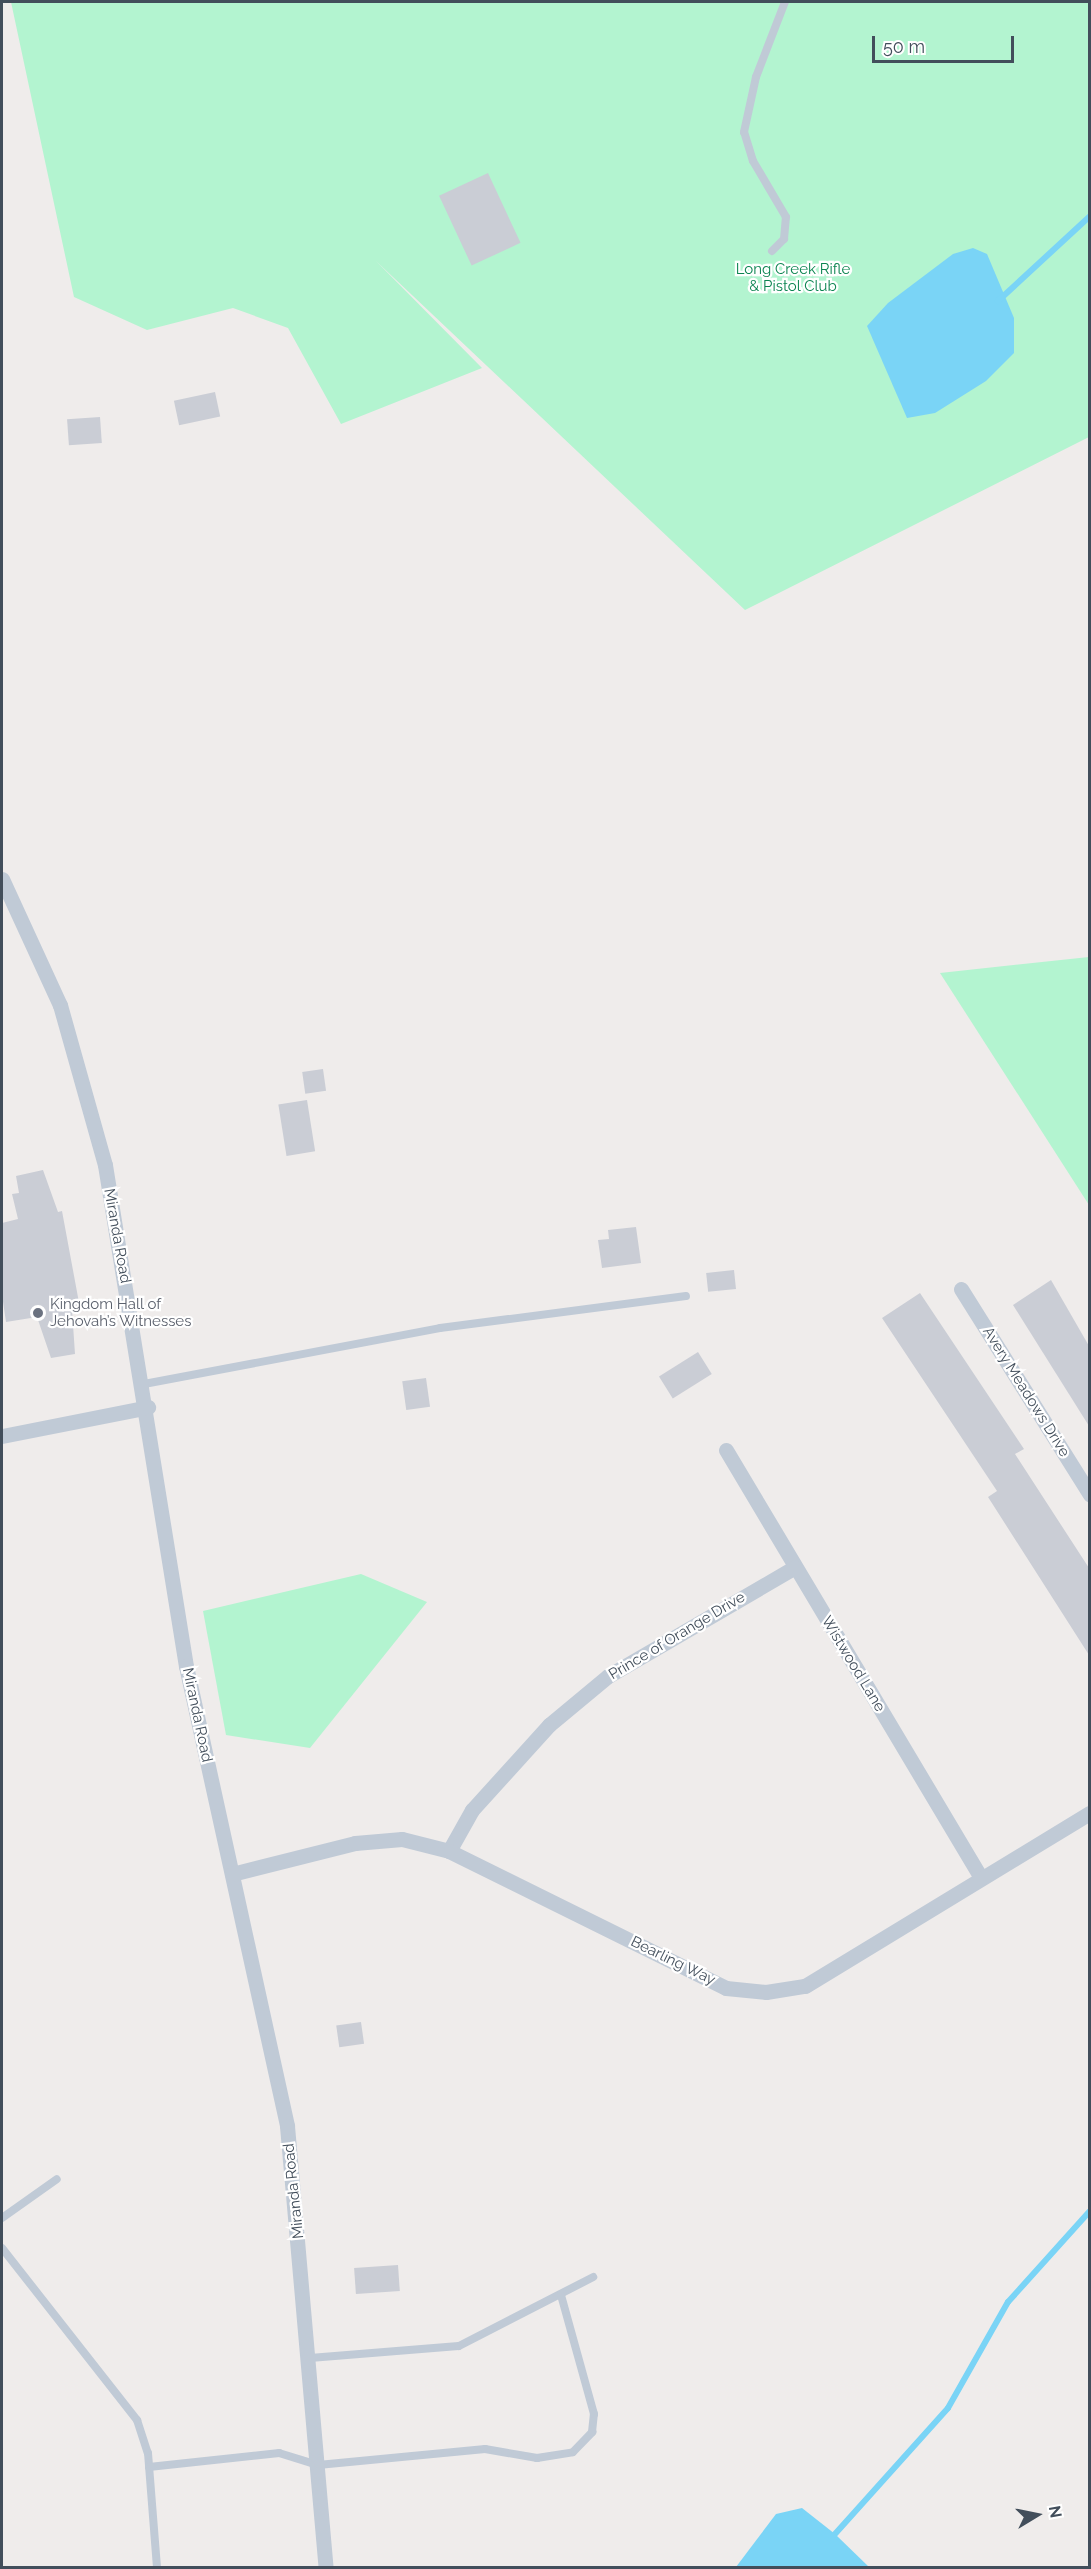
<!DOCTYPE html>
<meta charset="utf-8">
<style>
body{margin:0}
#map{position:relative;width:1091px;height:2569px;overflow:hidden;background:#efeceb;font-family:Raleway,sans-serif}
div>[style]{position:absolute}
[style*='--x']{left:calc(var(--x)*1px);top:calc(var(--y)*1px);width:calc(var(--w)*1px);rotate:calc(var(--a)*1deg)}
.green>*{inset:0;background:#b3f4d0}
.water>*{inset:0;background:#7ad4f6}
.stream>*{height:6px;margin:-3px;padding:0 3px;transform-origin:3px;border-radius:3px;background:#7ad4f6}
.building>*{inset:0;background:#cacdd5;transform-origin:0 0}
.service>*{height:8px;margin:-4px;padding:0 4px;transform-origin:4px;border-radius:4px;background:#c0cad6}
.minor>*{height:15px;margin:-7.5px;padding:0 7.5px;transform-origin:7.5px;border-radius:7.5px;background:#c0cad6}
.dots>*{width:16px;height:16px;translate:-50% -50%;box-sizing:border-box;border:3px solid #fff;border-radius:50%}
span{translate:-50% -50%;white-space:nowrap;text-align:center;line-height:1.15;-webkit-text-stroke:4.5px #fff;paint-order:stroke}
.park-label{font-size:15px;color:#0b8450}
.street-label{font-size:15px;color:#424e5b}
.worship-label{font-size:15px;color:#5b616d}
.left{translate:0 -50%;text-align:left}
.frame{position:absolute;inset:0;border:3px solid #424e5b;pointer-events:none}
.north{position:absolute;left:1007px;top:2485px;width:60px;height:60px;-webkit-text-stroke:4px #fff;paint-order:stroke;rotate:80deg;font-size:16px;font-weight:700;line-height:24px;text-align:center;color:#424e5b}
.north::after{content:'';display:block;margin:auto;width:21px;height:27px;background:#424e5b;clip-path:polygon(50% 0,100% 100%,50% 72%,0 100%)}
.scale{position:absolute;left:872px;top:36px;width:142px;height:27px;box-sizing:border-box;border:3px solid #424e5b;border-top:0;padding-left:8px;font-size:18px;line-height:21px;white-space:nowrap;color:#424e5b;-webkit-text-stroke:4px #fff;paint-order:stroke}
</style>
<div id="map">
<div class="green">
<div style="clip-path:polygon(11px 2px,1089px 2px,1089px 437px,745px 610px,376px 261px,482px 368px,341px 424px,288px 328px,233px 308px,147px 330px,74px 297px)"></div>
<div style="clip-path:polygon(1089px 957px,1090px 957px,1089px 1205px,940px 973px)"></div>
<div style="clip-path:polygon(361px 1574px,427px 1602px,310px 1748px,226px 1735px,203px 1611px)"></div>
</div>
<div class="water">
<div style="clip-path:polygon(973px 248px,987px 254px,1014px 318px,1014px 353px,986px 381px,935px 413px,907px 418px,867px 326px,888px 303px,953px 254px)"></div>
<div style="clip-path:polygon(802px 2508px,835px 2534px,869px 2567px,736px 2567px,776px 2514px)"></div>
</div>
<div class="stream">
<div style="--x:998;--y:301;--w:125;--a:-42.7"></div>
<div style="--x:835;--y:2534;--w:169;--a:-48.1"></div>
<div style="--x:948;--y:2408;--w:122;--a:-60.5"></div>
<div style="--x:1008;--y:2302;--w:122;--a:-48"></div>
</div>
<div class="building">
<div style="left:488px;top:173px;width:77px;height:54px;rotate:65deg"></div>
<div style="left:215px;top:392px;width:25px;height:42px;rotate:78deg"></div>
<div style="left:100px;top:417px;width:26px;height:33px;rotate:86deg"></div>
<div style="left:323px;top:1069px;width:22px;height:21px;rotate:82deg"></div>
<div style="left:307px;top:1100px;width:52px;height:29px;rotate:81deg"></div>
<div style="clip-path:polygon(43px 1170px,58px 1212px,62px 1211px,80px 1308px,72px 1310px,75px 1354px,51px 1358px,37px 1317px,6px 1322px,2px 1295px,2px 1223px,18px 1219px,12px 1194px,19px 1193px,16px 1176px)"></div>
<div style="clip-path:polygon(636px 1227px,641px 1263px,602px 1268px,598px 1240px,609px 1239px,608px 1230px)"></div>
<div style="left:734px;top:1270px;width:19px;height:28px;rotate:84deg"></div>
<div style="clip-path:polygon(1051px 1280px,1089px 1346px,1089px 1426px,1013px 1305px)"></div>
<div style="clip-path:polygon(920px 1293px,1024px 1449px,1015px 1454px,1089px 1568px,1089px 1655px,988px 1497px,997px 1491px,882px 1318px)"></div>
<div style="left:698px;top:1352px;width:26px;height:46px;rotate:58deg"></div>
<div style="left:426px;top:1378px;width:29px;height:24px;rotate:82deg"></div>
<div style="left:361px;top:2022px;width:22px;height:25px;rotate:82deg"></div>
<div style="left:398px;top:2265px;width:26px;height:44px;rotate:86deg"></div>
</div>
<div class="service">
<div style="--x:772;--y:251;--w:17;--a:-45"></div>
<div style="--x:784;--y:239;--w:22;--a:-85"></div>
<div style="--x:786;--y:217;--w:65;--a:-120.5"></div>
<div style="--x:753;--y:161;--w:30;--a:-107"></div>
<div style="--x:744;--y:132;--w:56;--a:-77.7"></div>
<div style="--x:756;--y:77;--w:80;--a:-68.9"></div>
<div style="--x:144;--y:1384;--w:301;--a:-10.7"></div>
<div style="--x:440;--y:1328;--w:248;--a:-7.4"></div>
<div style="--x:2;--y:2218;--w:67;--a:-35.3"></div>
<div style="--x:2;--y:2248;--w:219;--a:51.9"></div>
<div style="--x:137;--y:2420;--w:35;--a:72"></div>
<div style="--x:148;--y:2453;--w:115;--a:85.5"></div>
<div style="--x:310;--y:2358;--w:149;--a:-4.6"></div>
<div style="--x:459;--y:2346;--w:151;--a:-27.2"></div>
<div style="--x:149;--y:2467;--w:131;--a:-6.1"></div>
<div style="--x:279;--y:2453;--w:41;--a:17.1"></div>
<div style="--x:318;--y:2465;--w:168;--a:-5.5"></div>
<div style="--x:485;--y:2449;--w:53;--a:9.8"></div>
<div style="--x:537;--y:2458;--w:36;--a:-9"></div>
<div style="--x:573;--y:2452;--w:28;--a:-46"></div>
<div style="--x:592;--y:2432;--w:18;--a:-84"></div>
<div style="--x:594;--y:2414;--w:123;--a:-105.5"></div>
</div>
<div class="minor">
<div style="--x:2;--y:879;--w:139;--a:65.3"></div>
<div style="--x:60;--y:1005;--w:166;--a:74.3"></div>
<div style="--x:105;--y:1165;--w:508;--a:80.82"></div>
<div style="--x:186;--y:1666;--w:471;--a:77.6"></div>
<div style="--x:287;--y:2126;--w:444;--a:85"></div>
<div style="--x:961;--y:1289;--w:243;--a:57.9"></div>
<div style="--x:2;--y:1436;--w:149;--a:-11.2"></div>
<div style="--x:726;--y:1450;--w:498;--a:59.2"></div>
<div style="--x:449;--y:1851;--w:47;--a:-60.7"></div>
<div style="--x:472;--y:1810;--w:115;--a:-47.8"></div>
<div style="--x:549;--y:1725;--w:77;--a:-39.7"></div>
<div style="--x:608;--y:1676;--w:216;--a:-30.2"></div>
<div style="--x:232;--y:1874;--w:127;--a:-14.1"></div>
<div style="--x:355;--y:1843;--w:47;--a:-4.9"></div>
<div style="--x:402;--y:1839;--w:49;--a:14.3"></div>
<div style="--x:449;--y:1851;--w:309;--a:26.3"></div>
<div style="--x:726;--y:1988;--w:40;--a:5.7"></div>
<div style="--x:766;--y:1992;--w:39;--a:-9"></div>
<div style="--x:805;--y:1986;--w:333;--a:-31.3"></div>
</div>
<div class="dots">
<div style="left:38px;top:1313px;background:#6b7280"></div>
</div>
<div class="park-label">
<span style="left:793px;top:278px">Long Creek Rifle<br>&amp; Pistol Club</span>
</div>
<div class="street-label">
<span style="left:117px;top:1236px;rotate:80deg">Miranda Road</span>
<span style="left:1026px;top:1392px;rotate:58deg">Avery Meadows Drive</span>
<span style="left:677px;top:1636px;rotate:-31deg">Prince of Orange Drive</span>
<span style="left:853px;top:1664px;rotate:59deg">Wistwood Lane</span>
<span style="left:197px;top:1715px;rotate:78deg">Miranda Road</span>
<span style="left:673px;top:1961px;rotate:26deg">Bearling Way</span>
<span style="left:294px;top:2191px;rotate:-96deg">Miranda Road</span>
</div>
<div class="worship-label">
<span class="left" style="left:50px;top:1313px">Kingdom Hall of<br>Jehovah’s Witnesses</span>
</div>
<div class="frame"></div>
<div class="north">N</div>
<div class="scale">50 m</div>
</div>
